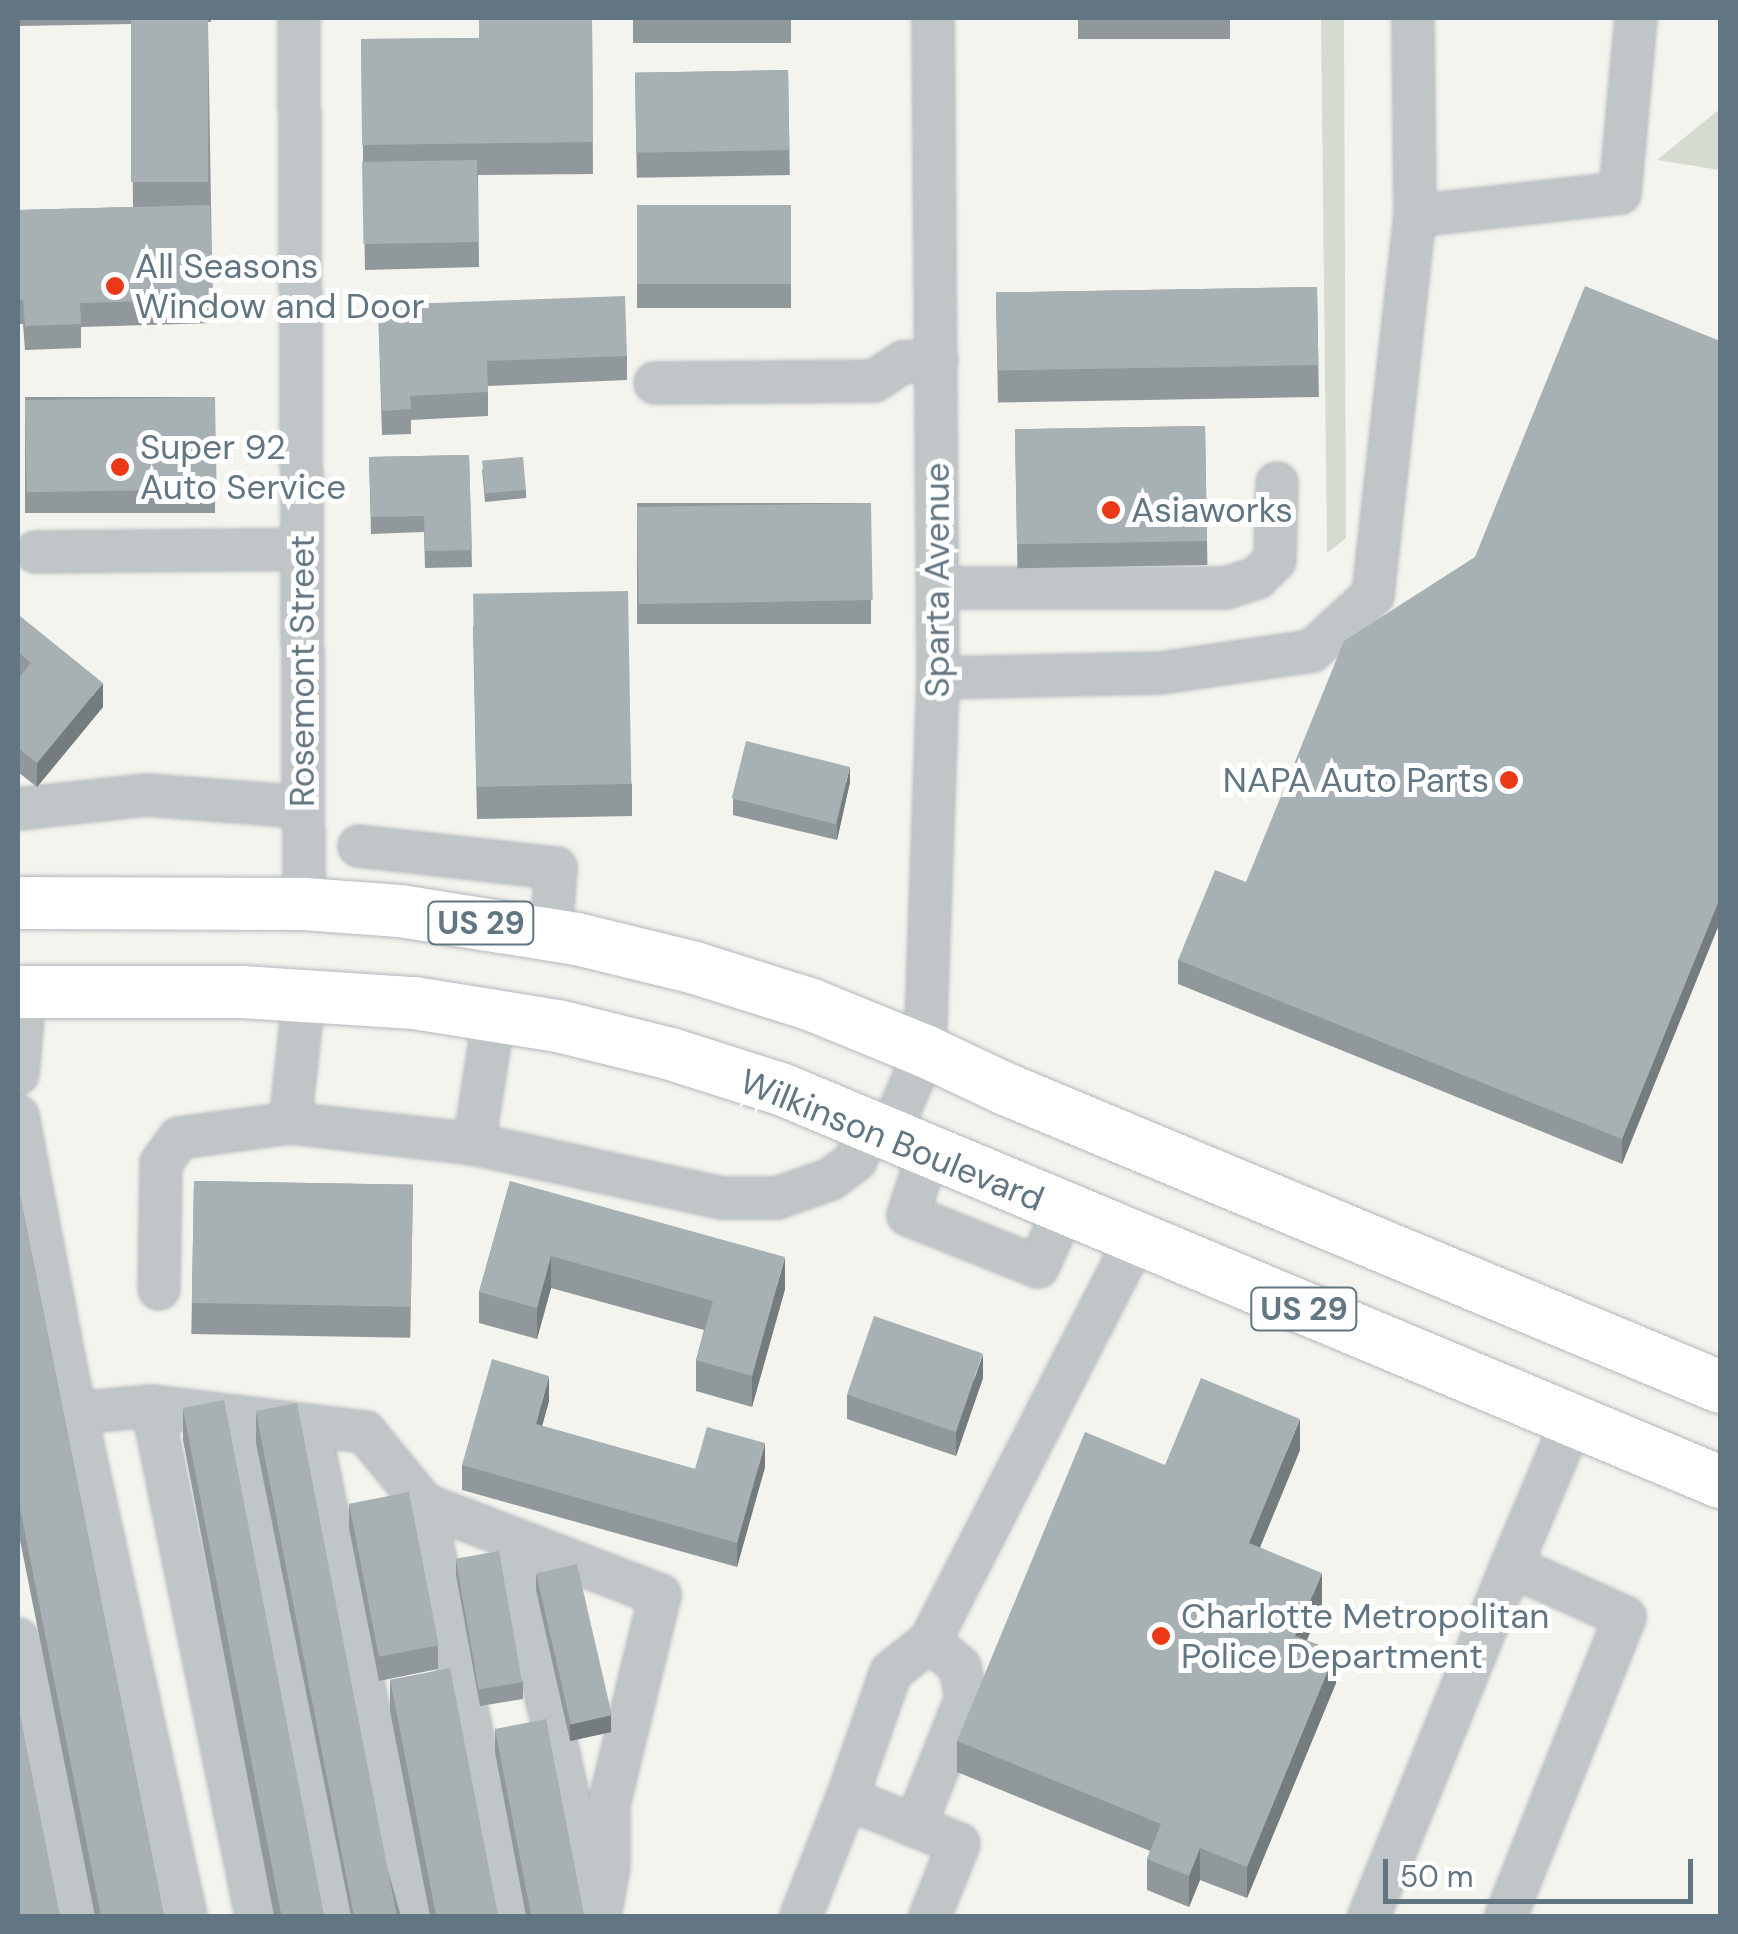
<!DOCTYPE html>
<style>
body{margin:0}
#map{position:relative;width:1738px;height:1934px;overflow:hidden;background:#f4f4ef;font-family:"DM Sans",sans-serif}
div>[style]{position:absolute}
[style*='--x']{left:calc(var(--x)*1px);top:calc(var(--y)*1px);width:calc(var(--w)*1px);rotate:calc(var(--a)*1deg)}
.green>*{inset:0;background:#d5dbd0}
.roads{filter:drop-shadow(0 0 2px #b3b8bb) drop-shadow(0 0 2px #b3b8bb)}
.minor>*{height:40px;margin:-20px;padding:0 20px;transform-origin:20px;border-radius:20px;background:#c0c5c7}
.major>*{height:52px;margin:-26px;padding:0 26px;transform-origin:26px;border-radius:26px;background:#fff}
.wall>*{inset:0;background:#90989b;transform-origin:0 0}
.shaded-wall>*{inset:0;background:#757c7e}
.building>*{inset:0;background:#a7b1b4;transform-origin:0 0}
.dots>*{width:28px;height:28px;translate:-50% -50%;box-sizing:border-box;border:5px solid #fff;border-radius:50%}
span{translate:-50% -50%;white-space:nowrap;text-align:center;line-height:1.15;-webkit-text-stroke:10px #fff;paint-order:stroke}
.shield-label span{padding:2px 8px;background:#fff;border:2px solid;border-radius:8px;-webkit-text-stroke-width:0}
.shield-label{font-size:32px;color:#617682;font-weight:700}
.poi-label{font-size:35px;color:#617682}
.left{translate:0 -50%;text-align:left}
.right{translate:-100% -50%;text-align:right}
.street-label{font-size:35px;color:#617682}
.frame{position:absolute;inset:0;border:20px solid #617682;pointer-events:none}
.scale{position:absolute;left:1383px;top:1859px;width:310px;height:45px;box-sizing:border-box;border:5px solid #617682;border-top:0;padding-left:12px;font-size:30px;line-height:35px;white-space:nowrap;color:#617682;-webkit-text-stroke:8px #fff;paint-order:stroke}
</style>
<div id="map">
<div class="green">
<div style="clip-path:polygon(1321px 18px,1344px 18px,1346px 538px,1327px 553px)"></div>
<div style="clip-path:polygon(1720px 109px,1720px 170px,1657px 160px,1711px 116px)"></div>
</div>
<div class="roads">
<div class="minor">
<div style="--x:299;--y:18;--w:886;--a:89.68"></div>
<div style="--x:1415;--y:216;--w:206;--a:-6.4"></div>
<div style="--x:1620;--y:193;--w:176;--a:-84.8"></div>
<div style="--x:655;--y:383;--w:219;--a:-0.5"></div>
<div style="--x:874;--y:381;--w:35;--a:-33"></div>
<div style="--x:903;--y:362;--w:34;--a:-2"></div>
<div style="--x:36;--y:552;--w:266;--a:-0.6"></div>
<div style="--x:938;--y:588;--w:288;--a:0"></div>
<div style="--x:1226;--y:588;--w:33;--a:-18"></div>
<div style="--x:1257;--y:578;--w:25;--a:-45"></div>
<div style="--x:1275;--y:560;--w:77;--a:-88.5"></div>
<div style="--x:938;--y:678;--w:223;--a:-1.3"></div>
<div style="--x:1161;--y:673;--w:153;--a:-8.3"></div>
<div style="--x:1312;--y:651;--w:83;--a:-42.6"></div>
<div style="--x:1373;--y:595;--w:381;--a:-83.7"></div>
<div style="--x:1415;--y:216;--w:198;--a:-90.6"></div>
<div style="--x:18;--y:809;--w:130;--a:-6.2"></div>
<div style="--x:147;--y:795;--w:156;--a:4.4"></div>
<div style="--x:359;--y:846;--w:198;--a:6.4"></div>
<div style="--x:556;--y:868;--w:66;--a:94.3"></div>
<div style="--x:494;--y:1016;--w:130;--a:98.9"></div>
<div style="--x:474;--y:1144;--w:254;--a:12.3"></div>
<div style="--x:722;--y:1198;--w:55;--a:0"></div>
<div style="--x:777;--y:1198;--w:57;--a:-19.4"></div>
<div style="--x:831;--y:1179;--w:31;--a:-37"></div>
<div style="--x:856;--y:1160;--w:35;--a:-68"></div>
<div style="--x:18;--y:1074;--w:82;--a:-85.1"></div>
<div style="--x:18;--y:1116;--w:257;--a:79.2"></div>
<div style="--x:66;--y:1368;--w:561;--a:77.65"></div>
<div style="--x:290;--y:1123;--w:128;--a:-83.7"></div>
<div style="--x:889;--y:1135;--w:91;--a:-66.8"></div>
<div style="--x:925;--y:1051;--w:373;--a:-88"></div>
<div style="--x:938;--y:678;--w:660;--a:-90.43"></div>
<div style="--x:929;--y:1151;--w:67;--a:108.2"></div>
<div style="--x:908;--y:1215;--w:140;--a:21.8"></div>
<div style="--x:1038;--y:1267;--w:63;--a:-65.5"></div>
<div style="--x:159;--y:1289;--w:126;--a:-89.1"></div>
<div style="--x:161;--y:1163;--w:31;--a:-54"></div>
<div style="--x:179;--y:1138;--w:112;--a:-7.7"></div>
<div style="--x:290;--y:1123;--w:185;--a:6.5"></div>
<div style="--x:152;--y:1406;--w:520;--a:78.47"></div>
<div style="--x:76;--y:1413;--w:76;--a:-5.3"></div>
<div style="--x:152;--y:1406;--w:215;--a:7"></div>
<div style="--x:365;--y:1432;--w:93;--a:50.7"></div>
<div style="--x:424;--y:1504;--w:253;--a:21.1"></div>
<div style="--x:660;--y:1595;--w:215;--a:103.7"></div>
<div style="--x:609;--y:1804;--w:63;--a:90"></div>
<div style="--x:609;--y:1867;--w:50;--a:100.4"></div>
<div style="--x:238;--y:1416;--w:509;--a:79.02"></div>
<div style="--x:309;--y:1425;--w:502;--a:78.15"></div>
<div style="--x:424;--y:1504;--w:421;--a:78.2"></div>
<div style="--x:511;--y:1540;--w:377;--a:77.4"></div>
<div style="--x:1511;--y:1566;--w:160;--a:-67.1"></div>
<div style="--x:18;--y:1639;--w:283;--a:78.4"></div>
<div style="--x:930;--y:1641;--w:450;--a:-62.9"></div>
<div style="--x:847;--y:1798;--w:133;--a:-70.8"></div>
<div style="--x:891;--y:1672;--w:50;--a:-38.5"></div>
<div style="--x:930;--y:1641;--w:40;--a:41"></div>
<div style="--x:960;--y:1667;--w:32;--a:79"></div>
<div style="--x:966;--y:1698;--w:138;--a:111.7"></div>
<div style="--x:801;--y:1916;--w:127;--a:-68.7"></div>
<div style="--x:847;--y:1798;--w:121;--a:22.3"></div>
<div style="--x:959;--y:1844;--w:78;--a:111.9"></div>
<div style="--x:1369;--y:1916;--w:378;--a:-67.9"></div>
<div style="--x:1511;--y:1566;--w:125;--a:24.1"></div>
<div style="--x:1625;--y:1617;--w:322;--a:111.7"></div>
</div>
<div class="major">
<div style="--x:18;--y:903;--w:286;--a:0.2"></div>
<div style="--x:304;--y:904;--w:96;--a:4.2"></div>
<div style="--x:400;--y:911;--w:179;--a:9"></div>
<div style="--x:577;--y:939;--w:122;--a:13.8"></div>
<div style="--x:695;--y:968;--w:123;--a:17.5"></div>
<div style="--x:812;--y:1005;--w:122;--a:22.2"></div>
<div style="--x:925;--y:1051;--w:92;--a:25.2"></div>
<div style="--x:1008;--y:1090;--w:771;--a:22.64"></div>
<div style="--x:18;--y:992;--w:224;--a:0"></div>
<div style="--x:242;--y:992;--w:172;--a:3.7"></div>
<div style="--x:414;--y:1003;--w:146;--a:9.1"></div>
<div style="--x:558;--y:1026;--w:116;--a:13.9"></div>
<div style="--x:671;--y:1054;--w:115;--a:17.7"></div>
<div style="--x:781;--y:1089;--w:1018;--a:22.71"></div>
</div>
</div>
<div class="wall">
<div style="clip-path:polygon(18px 18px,211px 18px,211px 22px,208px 22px,213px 323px,81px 327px,81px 348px,25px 350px,23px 324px,18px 324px,18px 210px,133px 207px,131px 24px,18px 26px)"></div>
<div style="clip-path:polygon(592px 18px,593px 174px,478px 175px,479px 267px,365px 270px,361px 39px,479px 38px)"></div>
<div style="left:633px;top:18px;width:158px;height:25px"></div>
<div style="left:1078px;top:18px;width:152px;height:21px"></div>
<div style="left:788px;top:70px;width:105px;height:153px;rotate:89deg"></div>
<div style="left:791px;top:205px;width:103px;height:154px;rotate:90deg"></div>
<div style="left:1317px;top:287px;width:110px;height:321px;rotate:89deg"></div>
<div style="clip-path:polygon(378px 305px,627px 356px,627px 380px,488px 386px,488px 416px,411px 420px,411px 434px,382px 435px)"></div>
<div style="clip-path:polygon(1720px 341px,1720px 922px,1622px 1164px,1178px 984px,1178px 960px,1246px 882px,1475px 557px)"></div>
<div style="left:215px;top:397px;width:116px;height:190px;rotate:90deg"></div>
<div style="left:1205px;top:426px;width:139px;height:190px;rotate:89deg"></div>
<div style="clip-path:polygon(469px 455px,472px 567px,425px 568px,424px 532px,371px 534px,369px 457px)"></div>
<div style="clip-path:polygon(482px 469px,526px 490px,526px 498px,485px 502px)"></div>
<div style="left:871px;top:503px;width:121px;height:234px;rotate:90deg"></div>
<div style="clip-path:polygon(18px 619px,103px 707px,37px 787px,18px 772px,18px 679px,19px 678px,18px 676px)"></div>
<div style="clip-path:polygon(473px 626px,632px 784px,632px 816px,477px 819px)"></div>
<div style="clip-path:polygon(850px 782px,837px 840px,733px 815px,733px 799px)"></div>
<div style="left:194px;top:1181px;width:219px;height:153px;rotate:1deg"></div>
<div style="clip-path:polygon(510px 1181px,785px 1289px,752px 1407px,696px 1391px,696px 1360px,704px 1330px,551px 1288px,537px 1339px,479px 1323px,479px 1292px)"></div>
<div style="clip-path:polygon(18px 1185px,164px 1916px,95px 1916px,18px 1530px)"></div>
<div style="clip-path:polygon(983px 1378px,956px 1456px,847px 1419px,847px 1395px)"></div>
<div style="clip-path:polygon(549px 1401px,542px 1426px,695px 1469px,765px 1467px,737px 1567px,462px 1490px,462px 1465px)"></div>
<div style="clip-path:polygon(183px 1408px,322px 1916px,274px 1916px,183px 1440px)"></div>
<div style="clip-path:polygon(256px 1411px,401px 1916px,351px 1916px,256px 1443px)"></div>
<div style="clip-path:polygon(1300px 1450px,1260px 1547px,1322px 1605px,1307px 1640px,1336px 1683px,1247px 1898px,1200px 1880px,1189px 1907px,1147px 1890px,1147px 1859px,1150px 1851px,957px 1772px,957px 1741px,1165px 1465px)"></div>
<div style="clip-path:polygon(349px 1504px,438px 1645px,438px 1669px,379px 1681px,349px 1528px)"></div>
<div style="clip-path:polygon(456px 1559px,523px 1682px,523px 1699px,480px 1706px,456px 1575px)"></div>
<div style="clip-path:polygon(536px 1574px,611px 1732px,570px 1741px,536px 1590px)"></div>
<div style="clip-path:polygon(390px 1679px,498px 1916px,430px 1916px,390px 1711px)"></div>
<div style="clip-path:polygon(495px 1728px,583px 1916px,526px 1916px,495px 1752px)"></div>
</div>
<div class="shaded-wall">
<div style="clip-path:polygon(103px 683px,103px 707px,37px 787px,37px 763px)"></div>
<div style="clip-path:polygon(850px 766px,850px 782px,837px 840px,837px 823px)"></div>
<div style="clip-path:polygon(1720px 898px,1720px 922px,1622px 1164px,1622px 1139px)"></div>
<div style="clip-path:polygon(551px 1256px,551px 1288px,537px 1339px,537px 1308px)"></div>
<div style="clip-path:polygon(785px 1257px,785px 1289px,752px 1407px,752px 1376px)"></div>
<div style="clip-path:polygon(983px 1354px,983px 1378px,956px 1456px,956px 1432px)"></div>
<div style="clip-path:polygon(549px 1376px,549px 1401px,536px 1448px,536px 1424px)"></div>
<div style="clip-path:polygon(1300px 1419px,1300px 1450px,1249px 1574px,1249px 1543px)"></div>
<div style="clip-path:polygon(765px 1443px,765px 1467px,737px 1567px,737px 1543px)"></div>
<div style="clip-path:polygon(1322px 1573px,1322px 1605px,1295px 1667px,1295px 1636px)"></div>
<div style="clip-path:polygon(1336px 1651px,1336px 1683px,1247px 1898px,1247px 1867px)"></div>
<div style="clip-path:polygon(611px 1715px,611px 1732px,570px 1741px,570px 1724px)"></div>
<div style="clip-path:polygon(1200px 1848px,1200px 1880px,1189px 1907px,1189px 1876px)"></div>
</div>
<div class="building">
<div style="left:131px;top:18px;width:77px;height:164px"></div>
<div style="clip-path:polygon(479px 18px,592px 18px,593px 142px,362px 145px,361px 39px,479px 38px)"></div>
<div style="left:788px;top:70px;width:80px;height:153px;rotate:89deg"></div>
<div style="left:477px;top:160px;width:82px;height:115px;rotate:89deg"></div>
<div style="clip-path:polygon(210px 205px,213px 299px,80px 303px,81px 324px,25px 326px,23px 300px,18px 300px,18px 210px)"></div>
<div style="left:791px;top:205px;width:79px;height:154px;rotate:90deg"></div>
<div style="clip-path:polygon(1585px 286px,1720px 341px,1720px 898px,1622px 1139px,1178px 960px,1215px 870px,1246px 882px,1344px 641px,1475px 557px)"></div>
<div style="left:1317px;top:287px;width:78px;height:321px;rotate:89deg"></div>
<div style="clip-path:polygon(625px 296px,627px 356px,487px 361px,488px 392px,410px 396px,411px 409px,382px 411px,378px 305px)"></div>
<div style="left:215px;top:397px;width:92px;height:190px;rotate:89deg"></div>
<div style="left:1205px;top:426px;width:115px;height:190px;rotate:89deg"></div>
<div style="clip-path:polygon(469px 455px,472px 550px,425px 551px,424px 516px,371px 517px,369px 457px)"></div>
<div style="left:523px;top:457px;width:33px;height:41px;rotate:85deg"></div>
<div style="left:871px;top:503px;width:97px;height:234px;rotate:89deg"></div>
<div style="left:628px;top:591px;width:193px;height:155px;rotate:89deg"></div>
<div style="clip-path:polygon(20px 616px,103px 683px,37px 763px,18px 748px,18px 679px,31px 663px,18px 652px,18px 619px)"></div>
<div style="left:746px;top:741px;width:107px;height:59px;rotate:14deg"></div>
<div style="left:194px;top:1181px;width:219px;height:122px;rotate:1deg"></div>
<div style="clip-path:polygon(510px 1181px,785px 1257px,752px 1376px,696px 1360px,713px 1301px,551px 1256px,537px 1308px,479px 1292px)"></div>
<div style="clip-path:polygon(18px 1185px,164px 1916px,101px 1916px,18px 1498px)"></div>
<div style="left:874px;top:1316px;width:115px;height:83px;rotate:19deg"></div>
<div style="clip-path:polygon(492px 1359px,549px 1376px,536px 1424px,695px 1469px,707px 1427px,765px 1443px,737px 1543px,462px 1465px)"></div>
<div style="clip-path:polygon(1201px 1378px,1300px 1419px,1249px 1543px,1322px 1573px,1295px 1636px,1336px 1651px,1247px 1867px,1200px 1848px,1189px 1876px,1147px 1859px,1161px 1824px,957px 1741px,1085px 1432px,1165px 1465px)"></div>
<div style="left:224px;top:1400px;width:525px;height:42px;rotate:79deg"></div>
<div style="left:297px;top:1403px;width:523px;height:42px;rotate:79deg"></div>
<div style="left:409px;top:1492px;width:156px;height:61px;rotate:79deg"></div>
<div style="left:499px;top:1551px;width:133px;height:44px;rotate:80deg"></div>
<div style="left:577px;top:1564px;width:155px;height:42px;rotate:77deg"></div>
<div style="left:450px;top:1668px;width:253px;height:61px;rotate:79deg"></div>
<div style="clip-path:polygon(18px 1704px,60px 1916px,18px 1916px)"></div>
<div style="left:546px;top:1719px;width:200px;height:52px;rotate:79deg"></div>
</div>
<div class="dots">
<div style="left:115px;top:286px;background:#eb3918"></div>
<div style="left:120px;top:467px;background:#eb3918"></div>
<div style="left:1111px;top:510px;background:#eb3918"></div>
<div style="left:1509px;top:780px;background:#eb3918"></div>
<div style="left:1161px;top:1636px;background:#eb3918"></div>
</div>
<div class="shield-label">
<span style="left:481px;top:923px">US 29</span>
<span style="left:1304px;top:1309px">US 29</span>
</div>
<div class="poi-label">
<span class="left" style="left:135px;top:286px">All Seasons<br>Window and Door</span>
<span class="left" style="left:140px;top:467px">Super 92<br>Auto Service</span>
<span class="left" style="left:1131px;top:510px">Asiaworks</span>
<span class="right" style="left:1489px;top:780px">NAPA Auto Parts</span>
<span class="left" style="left:1181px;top:1636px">Charlotte Metropolitan<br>Police Department</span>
</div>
<div class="street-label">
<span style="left:937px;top:580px;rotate:-90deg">Sparta Avenue</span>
<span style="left:302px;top:671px;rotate:-90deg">Rosemont Street</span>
<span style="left:892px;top:1140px;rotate:22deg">Wilkinson Boulevard</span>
</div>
<div class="frame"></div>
<div class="scale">50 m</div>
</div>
